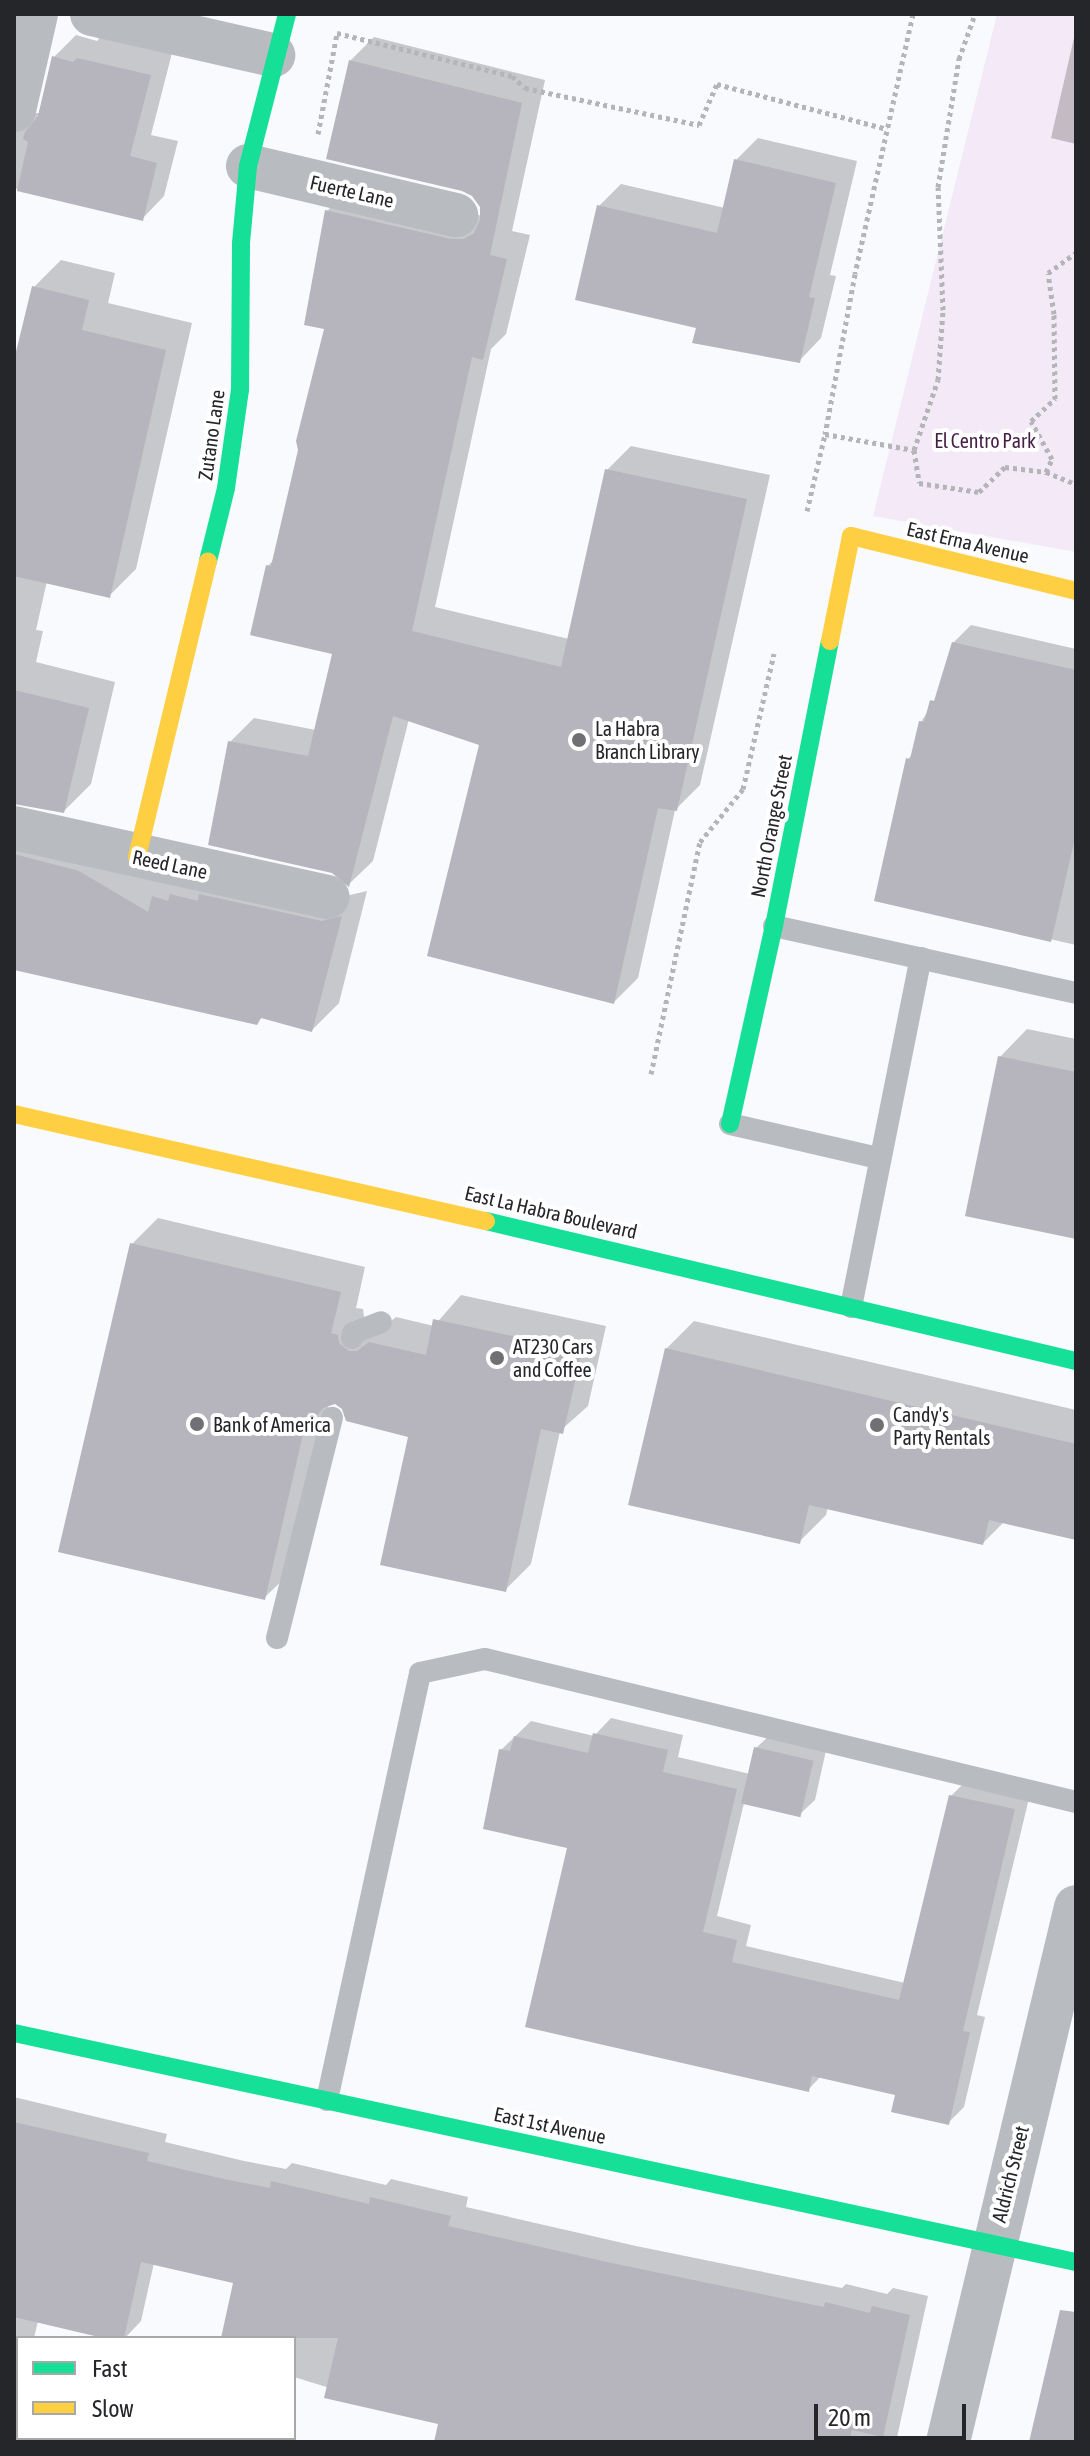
<!DOCTYPE html>
<style>
body{margin:0}
#map{position:relative;width:1090px;height:2456px;overflow:hidden;background:#f9fafe;font-family:"Asap Condensed",sans-serif}
div>[style]{position:absolute}
[style*='--x']{left:calc(var(--x)*1px);top:calc(var(--y)*1px);width:calc(var(--w)*1px);rotate:calc(var(--a)*1deg)}
.green>*{inset:0;background:#f4e9f6}
.shadow>*{inset:0;background:#0003}
.building>*{inset:0;background:#b6b4bc;transform-origin:0 0}
.path>*{height:5px;margin-top:-2.5px;transform-origin:0;background:repeating-linear-gradient(90deg,#b3b5b9 0 4px,transparent 0 8px)}
.lane>*{height:22px;margin:-11px;padding:0 11px;transform-origin:11px;border-radius:11px;background:#b8bbc0}
.street>*{height:44px;margin:-22px;padding:0 22px;transform-origin:22px;border-radius:22px;background:#b8bbc0}
.fast>*{height:18px;margin:-9px;padding:0 9px;transform-origin:9px;border-radius:9px;background:#16e098}
.slow>*{height:18px;margin:-9px;padding:0 9px;transform-origin:9px;border-radius:9px;background:#ffcf43}
.dots>*{width:22px;height:22px;translate:-50% -50%;box-sizing:border-box;border:4px solid #fff;border-radius:50%}
span{translate:-50% -50%;white-space:nowrap;text-align:center;line-height:1.15;-webkit-text-stroke:8px #fff;paint-order:stroke}
.street-label{font-size:20px;color:#252629}
.park-label{font-size:20px;color:#451e45}
.poi-label{font-size:20px;color:#252629}
.left{translate:0 -50%;text-align:left}
.frame{position:absolute;inset:0;border:16px solid #252629;pointer-events:none}
.legend{position:absolute;left:16px;top:2336px;width:280px;height:104px;box-sizing:border-box;background:#fff;border:2px solid #a8a8a9;margin:0;padding:10px 14px;list-style:none;font-size:24px;color:#252629}
.legend li{display:flex;align-items:center;gap:16px;height:40px}
.legend b{width:40px;border:2px solid #a8a8a9}
.scale{position:absolute;left:814px;top:2404px;width:152px;height:36px;box-sizing:border-box;border:4px solid #252629;border-top:0;padding-left:10px;font-size:24px;line-height:28px;white-space:nowrap;color:#252629;-webkit-text-stroke:6px #fff;paint-order:stroke}
</style>
<div id="map">
<div class="green">
<div style="clip-path:polygon(997px 14px,1076px 14px,1076px 552px,873px 516px)"></div>
</div>
<div class="shadow">
<div style="clip-path:polygon(1076px 29px,1076px 144px,1051px 138px)"></div>
<div style="clip-path:polygon(76px 35px,97px 41px,101px 36px,172px 53px,151px 135px,178px 141px,164px 196px,142px 219px,14px 188px,14px 98px,31px 113px,39px 113px,54px 57px)"></div>
<div style="clip-path:polygon(374px 37px,545px 80px,512px 231px,530px 235px,506px 334px,491px 349px,435px 607px,569px 639px,607px 470px,631px 446px,770px 475px,700px 785px,675px 810px,638px 978px,614px 1002px,481px 743px,409px 719px,373px 861px,349px 884px,230px 742px,254px 718px,316px 730px,334px 653px,268px 566px,275px 558px,327px 328px,327px 211px,351px 187px,482px 216px,482px 206px,350px 61px)"></div>
<div style="clip-path:polygon(758px 138px,857px 161px,830px 275px,836px 276px,821px 338px,799px 361px,698px 326px,599px 206px,621px 184px,725px 208px,736px 160px)"></div>
<div style="clip-path:polygon(61px 260px,115px 273px,108px 303px,192px 323px,136px 569px,109px 596px,47px 581px,36px 630px,43px 631px,36px 662px,115px 682px,91px 784px,64px 811px,16px 804px,17px 809px,228px 868px,350px 895px,367px 891px,339px 1003px,312px 1030px,263px 1017px,256px 1023px,14px 964px,14px 373px,34px 287px)"></div>
<div style="clip-path:polygon(971px 625px,1076px 649px,1076px 945px,876px 899px,908px 759px,913px 754px,921px 722px,939px 694px,953px 643px)"></div>
<div style="clip-path:polygon(1027px 1029px,1076px 1039px,1076px 1237px,1000px 1057px)"></div>
<div style="clip-path:polygon(158px 1218px,365px 1267px,356px 1308px,363px 1309px,364px 1317px,385px 1326px,396px 1317px,434px 1326px,461px 1295px,606px 1326px,588px 1406px,560px 1431px,531px 1564px,505px 1590px,410px 1436px,335px 1402px,329px 1404px,290px 1573px,264px 1598px,132px 1244px)"></div>
<div style="clip-path:polygon(694px 1321px,1076px 1410px,1076px 1538px,1004px 1522px,983px 1543px,828px 1507px,826px 1515px,799px 1542px,666px 1349px)"></div>
<div style="clip-path:polygon(611px 1718px,683px 1735px,678px 1757px,750px 1774px,756px 1748px,772px 1733px,827px 1746px,815px 1800px,799px 1815px,744px 1803px,717px 1916px,751px 1925px,746px 1946px,905px 1983px,951px 1796px,967px 1780px,1030px 1794px,977px 2015px,985px 2017px,964px 2107px,948px 2123px,897px 2094px,821px 2076px,808px 2090px,569px 1847px,501px 1750px,531px 1721px,594px 1736px)"></div>
<div style="clip-path:polygon(14px 2097px,167px 2134px,165px 2142px,244px 2161px,286px 2169px,292px 2163px,386px 2185px,391px 2179px,468px 2197px,466px 2207px,636px 2246px,842px 2288px,846px 2284px,887px 2294px,893px 2288px,928px 2296px,896px 2442px,436px 2442px,440px 2422px,294px 2377px,294px 2338px,223px 2338px,236px 2282px,154px 2263px,141px 2321px,125px 2338px,38px 2321px,34px 2338px,18px 2338px,18px 2409px,14px 2427px)"></div>
</div>
<div class="building">
<div style="clip-path:polygon(52px 56px,73px 62px,77px 58px,151px 75px,130px 156px,157px 163px,143px 221px,17px 191px,28px 142px,23px 139px,25px 132px,38px 116px)"></div>
<div style="clip-path:polygon(349px 60px,522px 103px,490px 255px,507px 259px,483px 360px,472px 357px,412px 631px,561px 667px,605px 469px,747px 499px,677px 811px,658px 808px,614px 1004px,427px 956px,479px 745px,393px 716px,349px 887px,332px 873px,208px 845px,228px 741px,308px 756px,332px 654px,250px 635px,266px 565px,271px 566px,298px 450px,296px 441px,324px 329px,304px 325px,325px 210px,451px 239px,464px 239px,474px 233px,480px 220px,480px 207px,472px 196px,462px 191px,326px 159px)"></div>
<div style="clip-path:polygon(734px 159px,836px 183px,809px 297px,815px 298px,800px 363px,692px 343px,696px 328px,575px 300px,597px 205px,717px 233px)"></div>
<div style="clip-path:polygon(32px 286px,89px 300px,82px 330px,166px 350px,110px 598px,14px 576px,14px 360px)"></div>
<div style="clip-path:polygon(952px 642px,1076px 670px,1076px 834px,1051px 942px,874px 901px,906px 758px,910px 759px,919px 721px,924px 722px,930px 700px,934px 701px)"></div>
<div style="clip-path:polygon(14px 690px,89px 708px,64px 813px,14px 804px)"></div>
<div style="clip-path:polygon(14px 854px,79px 871px,148px 912px,152px 896px,168px 901px,170px 894px,198px 901px,199px 894px,322px 921px,342px 916px,312px 1032px,261px 1018px,257px 1025px,14px 970px)"></div>
<div style="clip-path:polygon(998px 1056px,1076px 1072px,1076px 1239px,965px 1216px)"></div>
<div style="clip-path:polygon(130px 1243px,341px 1292px,331px 1333px,338px 1335px,339px 1343px,349px 1351px,357px 1351px,369px 1342px,426px 1355px,433px 1319px,582px 1351px,563px 1434px,541px 1429px,506px 1592px,380px 1565px,408px 1437px,346px 1421px,342px 1409px,335px 1404px,323px 1408px,318px 1415px,308px 1412px,265px 1600px,58px 1552px)"></div>
<div style="clip-path:polygon(665px 1348px,1076px 1444px,1076px 1540px,989px 1520px,983px 1545px,809px 1505px,800px 1544px,628px 1505px)"></div>
<div style="clip-path:polygon(593px 1733px,668px 1750px,663px 1772px,737px 1789px,703px 1932px,737px 1940px,732px 1962px,899px 2000px,949px 1795px,1015px 1809px,963px 2031px,970px 2032px,949px 2125px,891px 2112px,895px 2095px,812px 2076px,809px 2092px,525px 2027px,567px 1848px,483px 1829px,499px 1749px,510px 1751px,514px 1736px,588px 1753px)"></div>
<div style="left:754px;top:1747px;width:61px;height:58px;rotate:13deg"></div>
<div style="clip-path:polygon(14px 2122px,149px 2153px,147px 2161px,224px 2179px,270px 2188px,271px 2181px,369px 2204px,370px 2197px,451px 2216px,448px 2226px,616px 2264px,824px 2307px,825px 2302px,870px 2313px,872px 2306px,910px 2315px,883px 2437px,852px 2430px,849px 2442px,434px 2442px,438px 2424px,324px 2398px,338px 2338px,221px 2338px,233px 2283px,141px 2262px,124px 2338px,103px 2338px,14px 2317px)"></div>
<div style="clip-path:polygon(1060px 2310px,1076px 2312px,1076px 2442px,1029px 2442px)"></div>
</div>
<div class="path">
<div style="--x:913;--y:14;--w:266;--a:102.6"></div>
<div style="--x:855;--y:274;--w:163;--a:100.6"></div>
<div style="--x:825;--y:434;--w:90;--a:10.2"></div>
<div style="--x:914;--y:450;--w:33;--a:81"></div>
<div style="--x:919;--y:483;--w:61;--a:8.5"></div>
<div style="--x:979;--y:492;--w:36;--a:-44"></div>
<div style="--x:1005;--y:467;--w:41;--a:7"></div>
<div style="--x:1046;--y:472;--w:32;--a:22"></div>
<div style="--x:318;--y:134;--w:103;--a:-79.3"></div>
<div style="--x:337;--y:33;--w:180;--a:13.8"></div>
<div style="--x:512;--y:76;--w:18;--a:43"></div>
<div style="--x:525;--y:88;--w:178;--a:12"></div>
<div style="--x:699;--y:125;--w:45;--a:-66.3"></div>
<div style="--x:717;--y:84;--w:176;--a:14.8"></div>
<div style="--x:914;--y:450;--w:74;--a:-71.1"></div>
<div style="--x:938;--y:380;--w:70;--a:-85.9"></div>
<div style="--x:943;--y:310;--w:123;--a:-92.3"></div>
<div style="--x:938;--y:187;--w:130;--a:-80.7"></div>
<div style="--x:959;--y:59;--w:48;--a:-70.4"></div>
<div style="--x:1046;--y:472;--w:14;--a:-65"></div>
<div style="--x:1052;--y:459;--w:43;--a:-118.9"></div>
<div style="--x:1031;--y:421;--w:33;--a:-43"></div>
<div style="--x:1055;--y:399;--w:85;--a:-90.7"></div>
<div style="--x:1054;--y:314;--w:41;--a:-98.3"></div>
<div style="--x:1048;--y:273;--w:34;--a:-36"></div>
<div style="--x:807;--y:511;--w:79;--a:-76.8"></div>
<div style="--x:651;--y:1074;--w:237;--a:-78.1"></div>
<div style="--x:700;--y:842;--w:68;--a:-50.9"></div>
<div style="--x:743;--y:789;--w:139;--a:-77.1"></div>
</div>
<div class="lane">
<div style="--x:774;--y:926;--w:309;--a:12.5"></div>
<div style="--x:730;--y:1124;--w:153;--a:12.9"></div>
<div style="--x:851;--y:1307;--w:356;--a:-78.7"></div>
<div style="--x:352;--y:1338;--w:5;--a:-79"></div>
<div style="--x:353;--y:1333;--w:30;--a:-21"></div>
<div style="--x:277;--y:1638;--w:227;--a:-76"></div>
<div style="--x:327;--y:2100;--w:437;--a:-77.7"></div>
<div style="--x:420;--y:1673;--w:66;--a:-12.2"></div>
<div style="--x:485;--y:1659;--w:608;--a:13.6"></div>
</div>
<div class="street">
<div style="--x:92;--y:14;--w:186;--a:12.8"></div>
<div style="--x:14;--y:110;--w:98;--a:-77.1"></div>
<div style="--x:248;--y:166;--w:214;--a:13.3"></div>
<div style="--x:14;--y:828;--w:321;--a:12.4"></div>
<div style="--x:948;--y:2442;--w:550;--a:-76.54"></div>
</div>
<div class="fast">
<div style="--x:208;--y:561;--w:75;--a:-76.1"></div>
<div style="--x:226;--y:488;--w:99;--a:-81.9"></div>
<div style="--x:240;--y:390;--w:147;--a:-89.6"></div>
<div style="--x:241;--y:243;--w:77;--a:-84.8"></div>
<div style="--x:248;--y:166;--w:157;--a:-75.6"></div>
<div style="--x:730;--y:1124;--w:203;--a:-77.5"></div>
<div style="--x:774;--y:926;--w:290;--a:-78.9"></div>
<div style="--x:486;--y:1221;--w:606;--a:13.35"></div>
<div style="--x:14;--y:2033;--w:1086;--a:12.17"></div>
</div>
<div class="slow">
<div style="--x:830;--y:641;--w:107;--a:-78.7"></div>
<div style="--x:851;--y:536;--w:232;--a:13.7"></div>
<div style="--x:137;--y:857;--w:304;--a:-76.5"></div>
<div style="--x:14;--y:1114;--w:484;--a:12.8"></div>
</div>
<div class="dots">
<div style="left:579px;top:740px;background:#6f7074"></div>
<div style="left:497px;top:1358px;background:#6f7074"></div>
<div style="left:197px;top:1424px;background:#6f7074"></div>
<div style="left:877px;top:1425px;background:#6f7074"></div>
</div>
<div class="street-label">
<span style="left:352px;top:191px;rotate:13deg">Fuerte Lane</span>
<span style="left:211px;top:435px;rotate:-82deg">Zutano Lane</span>
<span style="left:968px;top:542px;rotate:13deg">East Erna Avenue</span>
<span style="left:771px;top:826px;rotate:-79deg">North Orange Street</span>
<span style="left:170px;top:864px;rotate:12deg">Reed Lane</span>
<span style="left:551px;top:1212px;rotate:13deg">East La Habra Boulevard</span>
<span style="left:550px;top:2125px;rotate:12deg">East 1st Avenue</span>
<span style="left:1010px;top:2174px;rotate:-76deg">Aldrich Street</span>
</div>
<div class="park-label">
<span style="left:985px;top:440px">El Centro Park</span>
</div>
<div class="poi-label">
<span class="left" style="left:595px;top:740px">La Habra<br>Branch Library</span>
<span class="left" style="left:513px;top:1358px">AT230 Cars<br>and Coffee</span>
<span class="left" style="left:893px;top:1426px">Candy's<br>Party Rentals</span>
<span class="left" style="left:213px;top:1424px">Bank of America</span>
</div>
<div class="frame"></div>
<ul class="legend">
<li><b style="height:10px;background:#16e098"></b>Fast</li>
<li><b style="height:10px;background:#ffcf43"></b>Slow</li>
</ul>
<div class="scale">20 m</div>
</div>
